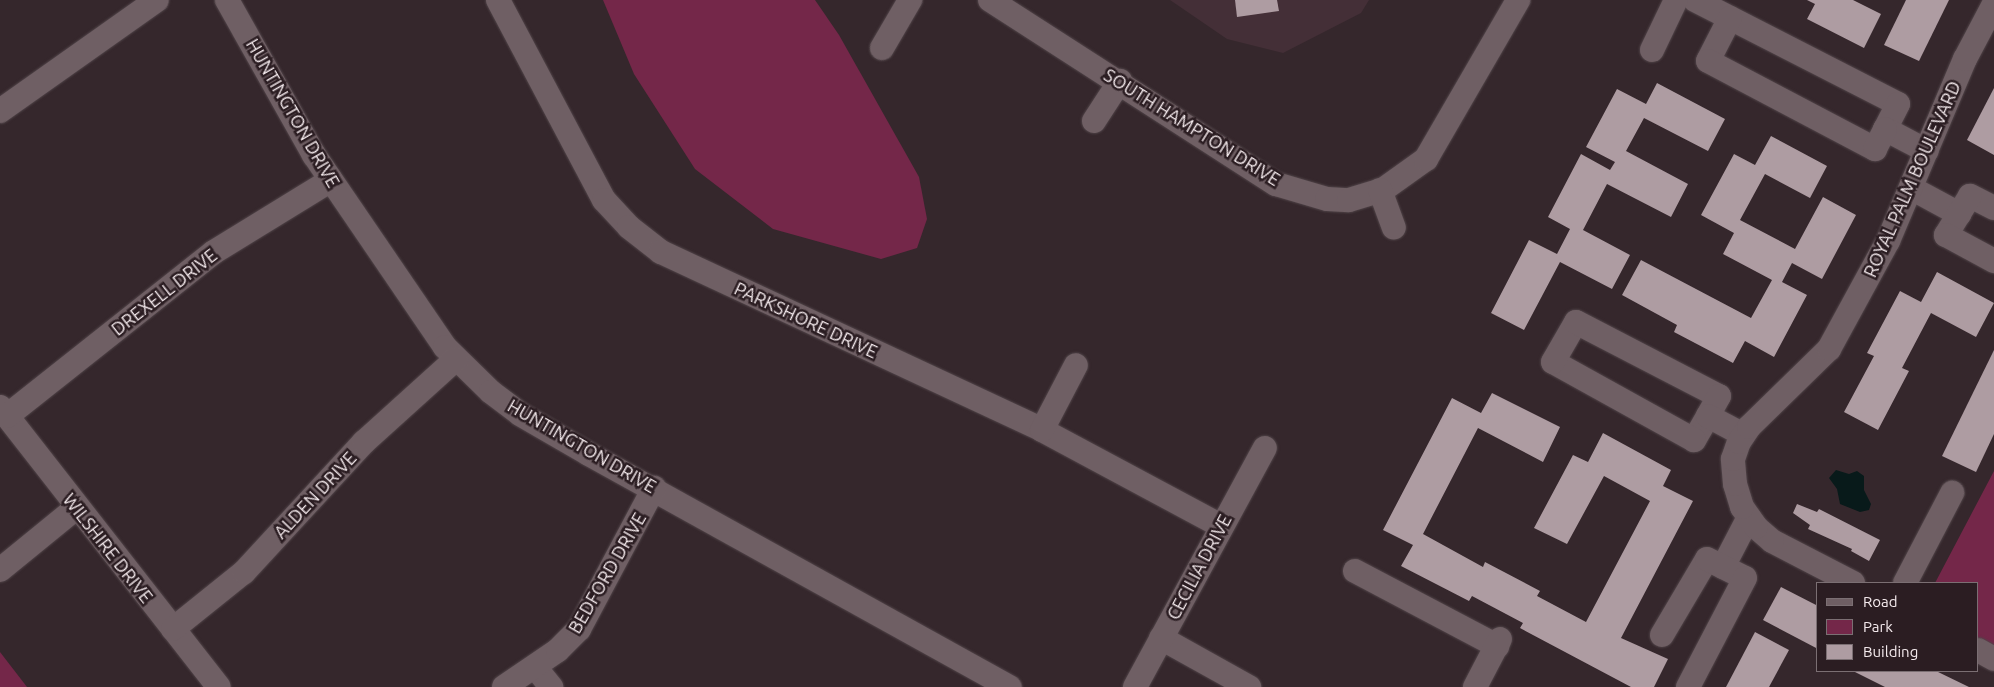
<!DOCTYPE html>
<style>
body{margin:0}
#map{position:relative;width:1994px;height:687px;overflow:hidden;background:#35272c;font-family:Ubuntu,sans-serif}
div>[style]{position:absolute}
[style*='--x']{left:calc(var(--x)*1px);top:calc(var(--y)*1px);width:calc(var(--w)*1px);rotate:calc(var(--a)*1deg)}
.built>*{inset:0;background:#442f37}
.green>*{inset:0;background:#742749}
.water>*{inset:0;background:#081a1a}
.building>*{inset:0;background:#ae9ca2}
.roads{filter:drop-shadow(0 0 1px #504448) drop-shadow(0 0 1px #504448)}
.minor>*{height:24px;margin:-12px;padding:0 12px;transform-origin:12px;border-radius:12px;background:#6f5f64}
span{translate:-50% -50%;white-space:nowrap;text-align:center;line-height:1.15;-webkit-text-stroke:5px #2b1d22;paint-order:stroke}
.street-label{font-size:18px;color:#f4eaed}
.legend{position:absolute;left:1816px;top:582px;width:162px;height:90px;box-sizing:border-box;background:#2b1d22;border:1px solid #7b6f73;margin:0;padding:6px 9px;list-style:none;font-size:15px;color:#f4eaed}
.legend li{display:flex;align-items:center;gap:10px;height:25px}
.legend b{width:25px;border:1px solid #7b6f73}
</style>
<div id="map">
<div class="built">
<div style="clip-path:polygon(1170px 0,1369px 0,1361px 13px,1283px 53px,1227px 39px)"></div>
</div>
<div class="green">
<div style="clip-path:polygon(603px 0,815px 0,839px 35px,919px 177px,927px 219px,917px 248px,881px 259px,773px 229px,695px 169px,634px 74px)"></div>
<div style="clip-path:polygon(1994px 471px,1994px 646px,1978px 638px,1978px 583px,1935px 583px)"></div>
<div style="clip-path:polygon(0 652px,27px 687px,0 687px)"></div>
</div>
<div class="water">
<div style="clip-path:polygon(1836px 470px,1849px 474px,1857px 471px,1864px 476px,1864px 490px,1871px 504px,1869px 510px,1860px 512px,1840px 504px,1837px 489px,1829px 478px)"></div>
</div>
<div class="building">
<div style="clip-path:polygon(1235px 0,1277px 0,1279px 11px,1237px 17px)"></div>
<div style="clip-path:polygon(1807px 0,1853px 0,1881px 14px,1864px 48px,1807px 19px,1815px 4px)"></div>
<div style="clip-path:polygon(1906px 0,1949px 0,1919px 61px,1884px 45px)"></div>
<div style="clip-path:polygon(1657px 83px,1725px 119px,1708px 151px,1644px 118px,1626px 151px,1688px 184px,1671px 217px,1607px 184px,1583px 230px,1630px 255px,1612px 289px,1560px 262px,1524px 330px,1491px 313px,1529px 240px,1557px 254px,1570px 229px,1548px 217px,1581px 154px,1610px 170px,1615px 162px,1586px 147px,1617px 89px,1646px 104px)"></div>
<div style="clip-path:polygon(1994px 88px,1994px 155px,1967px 140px)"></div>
<div style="clip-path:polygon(1771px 136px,1827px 166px,1810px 198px,1765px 174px,1740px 220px,1795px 249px,1823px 197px,1856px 215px,1822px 279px,1792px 263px,1782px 282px,1807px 295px,1774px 357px,1745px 341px,1733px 363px,1674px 332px,1677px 325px,1622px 295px,1641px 260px,1751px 318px,1772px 280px,1723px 254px,1734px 233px,1701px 215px,1734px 154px,1755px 165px)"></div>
<div style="clip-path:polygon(1937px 272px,1994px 303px,1976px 337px,1931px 313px,1902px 368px,1909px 371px,1878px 430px,1844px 412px,1874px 356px,1867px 353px,1900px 291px,1921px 302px)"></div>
<div style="clip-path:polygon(1994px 350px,1994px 434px,1976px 472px,1942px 456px)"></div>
<div style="clip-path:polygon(1492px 393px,1560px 427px,1543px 462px,1478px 428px,1423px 534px,1483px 567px,1485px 562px,1540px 591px,1537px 596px,1586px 622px,1650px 501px,1604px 476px,1567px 544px,1534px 528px,1573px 455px,1588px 462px,1603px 433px,1671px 470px,1663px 486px,1693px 501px,1621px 638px,1668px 659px,1654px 687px,1631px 687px,1520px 628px,1523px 623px,1472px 596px,1469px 601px,1401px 566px,1413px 545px,1383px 530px,1452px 398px,1481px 413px)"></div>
<div style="clip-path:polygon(1797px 504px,1817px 512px,1819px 509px,1880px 540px,1869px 561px,1851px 551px,1852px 549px,1808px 529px,1810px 525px,1793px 513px)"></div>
<div style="clip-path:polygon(1781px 587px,1818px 606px,1818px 649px,1763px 620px)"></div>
<div style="clip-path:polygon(1755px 632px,1789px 650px,1769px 687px,1726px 687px)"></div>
<div style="clip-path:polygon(1853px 671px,1936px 671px,1969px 687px,1885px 687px)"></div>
</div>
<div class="roads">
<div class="minor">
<div style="--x:227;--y:0;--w:178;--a:60.7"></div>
<div style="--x:314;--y:155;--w:232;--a:55.7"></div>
<div style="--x:445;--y:347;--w:64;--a:44.4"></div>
<div style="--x:491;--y:392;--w:36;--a:37"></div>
<div style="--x:520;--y:414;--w:80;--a:30.1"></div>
<div style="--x:589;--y:454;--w:481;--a:29"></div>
<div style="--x:498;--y:0;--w:226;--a:62.1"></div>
<div style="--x:604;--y:200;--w:37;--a:47"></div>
<div style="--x:629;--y:227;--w:41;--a:38"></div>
<div style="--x:661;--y:252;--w:421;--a:25"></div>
<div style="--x:1042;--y:430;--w:203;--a:28.2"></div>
<div style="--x:990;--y:0;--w:340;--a:32.8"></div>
<div style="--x:1276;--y:184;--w:53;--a:16.4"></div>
<div style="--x:1327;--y:199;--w:22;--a:3"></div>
<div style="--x:1349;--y:200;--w:37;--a:-17"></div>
<div style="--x:1384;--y:189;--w:52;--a:-35.5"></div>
<div style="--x:1426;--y:159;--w:184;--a:-59.9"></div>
<div style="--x:1695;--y:0;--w:228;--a:27.1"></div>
<div style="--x:1898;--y:104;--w:28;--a:117"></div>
<div style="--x:1885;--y:129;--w:47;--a:27.6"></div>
<div style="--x:1730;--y:18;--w:48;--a:117.1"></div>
<div style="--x:1708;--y:61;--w:189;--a:27.8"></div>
<div style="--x:1875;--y:149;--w:22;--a:-63"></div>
<div style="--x:882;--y:48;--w:56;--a:-59.7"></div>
<div style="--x:1652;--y:50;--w:55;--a:-64.4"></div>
<div style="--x:0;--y:111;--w:192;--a:-35.3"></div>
<div style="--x:1094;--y:121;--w:48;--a:-57"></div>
<div style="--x:1911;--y:188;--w:55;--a:28.4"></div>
<div style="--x:1380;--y:190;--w:40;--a:69.8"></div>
<div style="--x:1994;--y:208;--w:27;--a:-153"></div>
<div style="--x:1970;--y:196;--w:46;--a:121.6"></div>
<div style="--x:1946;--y:235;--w:55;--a:28.4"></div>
<div style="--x:0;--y:407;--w:355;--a:52"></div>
<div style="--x:7;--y:416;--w:264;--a:-38.4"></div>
<div style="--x:214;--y:252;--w:137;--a:-31.6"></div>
<div style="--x:1708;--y:416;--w:28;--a:120"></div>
<div style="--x:1694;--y:440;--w:161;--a:-151"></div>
<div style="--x:1553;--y:362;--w:46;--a:-60.1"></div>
<div style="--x:1576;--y:322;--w:161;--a:27.4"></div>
<div style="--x:1719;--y:396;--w:23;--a:119"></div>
<div style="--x:1708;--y:416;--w:40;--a:28"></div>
<div style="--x:1042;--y:430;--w:73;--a:-62.4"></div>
<div style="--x:1723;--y:567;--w:56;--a:-62.5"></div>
<div style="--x:0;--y:570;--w:98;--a:-39.2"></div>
<div style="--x:1355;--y:571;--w:161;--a:27.8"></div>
<div style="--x:1853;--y:583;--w:91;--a:-152.6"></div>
<div style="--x:1772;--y:541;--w:21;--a:-139"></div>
<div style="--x:1756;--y:527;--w:24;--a:-125"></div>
<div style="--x:1742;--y:507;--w:24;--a:-107"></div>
<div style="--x:1735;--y:484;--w:25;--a:-95"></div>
<div style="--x:1733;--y:459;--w:18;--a:-71"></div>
<div style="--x:1739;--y:442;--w:18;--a:-56"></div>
<div style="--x:1749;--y:427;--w:112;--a:-44.3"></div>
<div style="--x:1829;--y:349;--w:123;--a:-61.4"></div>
<div style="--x:1888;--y:241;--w:198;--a:-67.1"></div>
<div style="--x:1965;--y:59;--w:62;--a:-62.2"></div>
<div style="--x:1905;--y:583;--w:102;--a:-62.4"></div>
<div style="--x:173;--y:629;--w:91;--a:-38.8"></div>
<div style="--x:244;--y:572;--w:177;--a:-47.3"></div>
<div style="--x:364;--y:442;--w:124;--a:-42.1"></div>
<div style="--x:1662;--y:635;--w:88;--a:-59.4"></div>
<div style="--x:1707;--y:559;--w:42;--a:26.6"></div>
<div style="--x:1745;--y:578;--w:123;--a:117.6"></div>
<div style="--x:1161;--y:638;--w:101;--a:29.1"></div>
<div style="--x:1978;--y:650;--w:18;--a:29"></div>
<div style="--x:535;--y:667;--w:26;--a:51"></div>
<div style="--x:504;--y:687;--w:65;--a:-34.4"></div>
<div style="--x:558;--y:650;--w:30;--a:-45"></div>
<div style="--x:579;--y:629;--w:160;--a:-62"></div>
<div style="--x:1135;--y:687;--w:272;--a:-61.5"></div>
<div style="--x:1475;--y:687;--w:54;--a:-62.5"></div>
</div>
</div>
<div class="street-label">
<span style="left:293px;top:113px;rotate:60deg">HUNTINGTON DRIVE</span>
<span style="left:1192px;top:127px;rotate:32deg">SOUTH HAMPTON DRIVE</span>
<span style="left:1912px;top:179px;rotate:-66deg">ROYAL PALM BOULEVARD</span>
<span style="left:164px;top:292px;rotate:-38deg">DREXELL DRIVE</span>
<span style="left:806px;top:320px;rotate:25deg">PARKSHORE DRIVE</span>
<span style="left:582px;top:446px;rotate:30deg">HUNTINGTON DRIVE</span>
<span style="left:315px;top:495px;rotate:-47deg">ALDEN DRIVE</span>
<span style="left:108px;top:548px;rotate:52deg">WILSHIRE DRIVE</span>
<span style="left:1199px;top:567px;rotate:-62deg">CECILIA DRIVE</span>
<span style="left:607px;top:573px;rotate:-60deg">BEDFORD DRIVE</span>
</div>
<ul class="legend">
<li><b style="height:6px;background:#6f5f64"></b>Road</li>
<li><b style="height:14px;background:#742749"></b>Park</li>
<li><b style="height:14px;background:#ae9ca2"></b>Building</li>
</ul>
</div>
